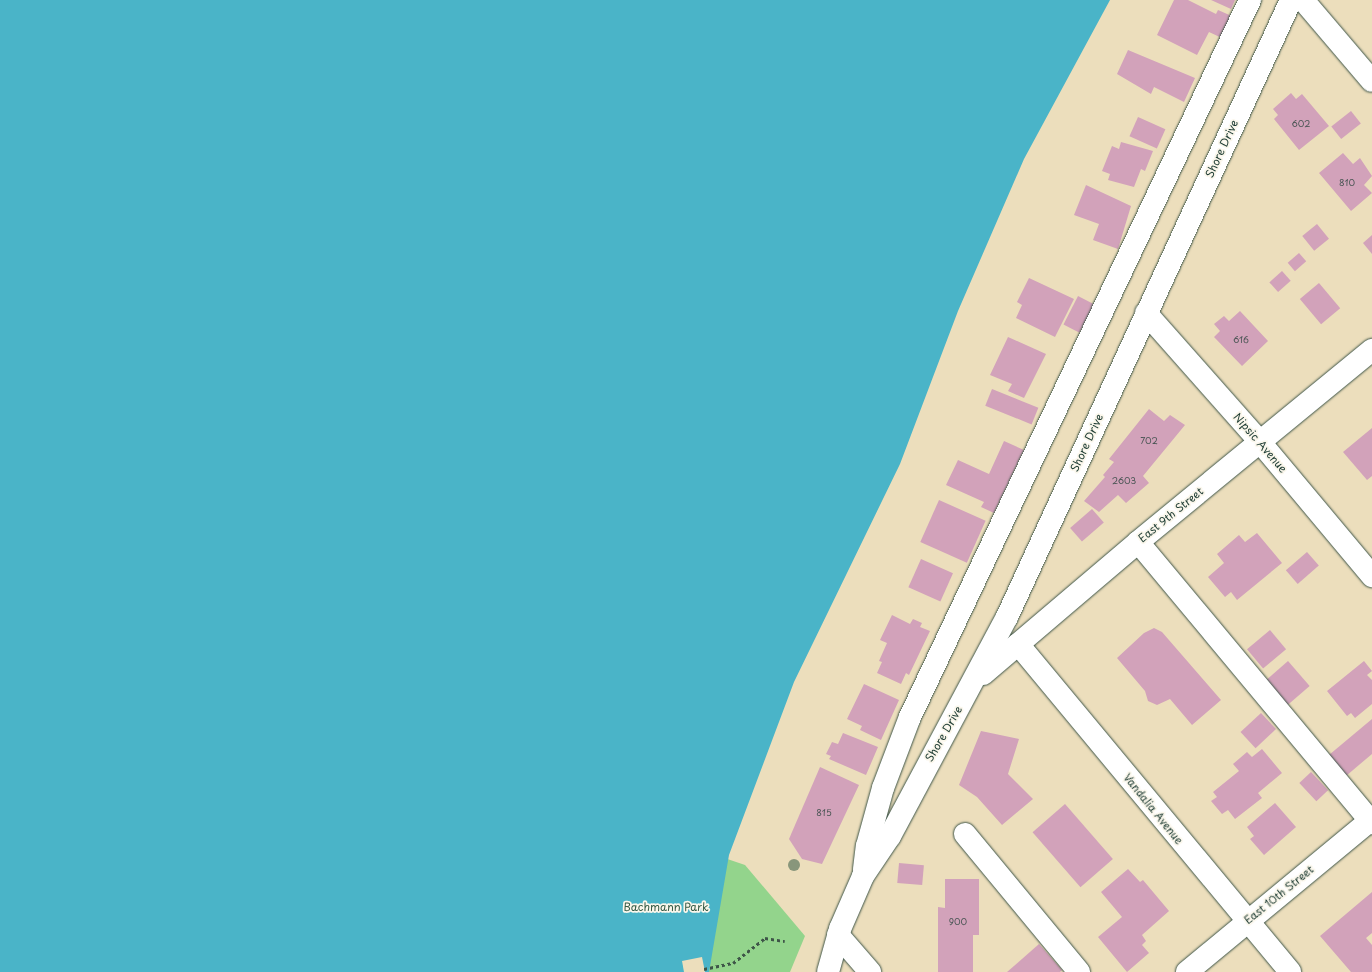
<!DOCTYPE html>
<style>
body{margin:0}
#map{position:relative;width:1372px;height:972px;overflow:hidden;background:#ecdebc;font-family:"Playpen Sans",sans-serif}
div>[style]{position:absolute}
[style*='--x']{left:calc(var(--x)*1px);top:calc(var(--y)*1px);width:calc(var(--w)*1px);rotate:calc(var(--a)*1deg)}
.green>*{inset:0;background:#93d48c}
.water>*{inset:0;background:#4ab4c8}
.pier>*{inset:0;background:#ecdebc}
.building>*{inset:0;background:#d2a2ba;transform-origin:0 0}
.path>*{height:2.5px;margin-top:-1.25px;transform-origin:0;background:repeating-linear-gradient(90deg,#3e5548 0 3px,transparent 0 6px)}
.roads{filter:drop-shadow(0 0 1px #3e5548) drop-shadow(0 0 1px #3e5548)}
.minor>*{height:22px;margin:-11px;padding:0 11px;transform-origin:11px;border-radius:11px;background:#fff}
.trees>*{width:12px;height:12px;margin:-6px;border-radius:50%;background:#88967b}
span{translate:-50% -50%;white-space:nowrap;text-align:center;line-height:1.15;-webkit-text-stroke:3.5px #fbf7ec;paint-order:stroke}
.number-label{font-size:9px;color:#4c5656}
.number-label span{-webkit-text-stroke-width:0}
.street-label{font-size:11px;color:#1f3d34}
.park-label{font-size:11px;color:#365b46}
</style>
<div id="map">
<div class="green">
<div style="clip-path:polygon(624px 824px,745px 865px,805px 936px,790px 972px,605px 972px)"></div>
</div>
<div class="water">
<div style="clip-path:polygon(0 0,1110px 0,1024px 159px,958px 311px,900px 464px,794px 682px,729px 855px,709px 972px,0 972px)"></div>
</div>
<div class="pier">
<div style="clip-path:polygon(702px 957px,705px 972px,684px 972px,682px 961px)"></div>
</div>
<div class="building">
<div style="clip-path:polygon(1174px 0,1188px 0,1216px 14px,1218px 10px,1234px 17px,1224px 39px,1209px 32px,1197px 55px,1157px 35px)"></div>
<div style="clip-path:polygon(1211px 0,1235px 0,1231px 9px)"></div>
<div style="clip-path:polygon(1128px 50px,1195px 78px,1184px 102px,1154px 87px,1151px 94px,1117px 74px)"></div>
<div style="clip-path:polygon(1291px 93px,1296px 99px,1302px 94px,1329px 126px,1299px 150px,1274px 119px,1278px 115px,1273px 109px)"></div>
<div style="left:1351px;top:111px;width:16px;height:25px;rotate:52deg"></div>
<div style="left:1138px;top:117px;width:30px;height:21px;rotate:24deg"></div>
<div style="clip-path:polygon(1121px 142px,1153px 151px,1145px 171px,1141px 169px,1134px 187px,1108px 180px,1110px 174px,1102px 171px,1112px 146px,1119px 149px)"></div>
<div style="clip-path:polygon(1343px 153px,1353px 164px,1360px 158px,1372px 176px,1364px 185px,1372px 193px,1351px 211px,1319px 173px)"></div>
<div style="clip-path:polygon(1086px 185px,1131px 206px,1118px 249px,1093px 240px,1099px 224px,1074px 215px)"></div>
<div style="left:1317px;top:224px;width:19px;height:19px;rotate:51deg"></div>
<div style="clip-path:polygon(1372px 235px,1372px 254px,1363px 243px)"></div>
<div style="left:1299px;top:253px;width:11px;height:15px;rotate:49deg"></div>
<div style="left:1282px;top:271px;width:13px;height:17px;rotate:48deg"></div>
<div style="clip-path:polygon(1029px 278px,1074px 299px,1055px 337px,1016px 318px,1022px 305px,1017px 302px)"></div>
<div style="left:1319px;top:283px;width:33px;height:25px;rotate:50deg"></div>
<div style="left:1078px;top:296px;width:18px;height:32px;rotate:27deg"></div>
<div style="clip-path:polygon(1240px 311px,1268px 341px,1242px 366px,1214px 337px,1220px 331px,1214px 324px,1224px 316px,1229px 321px)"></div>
<div style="clip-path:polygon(1008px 337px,1046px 354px,1024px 398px,1008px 391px,1012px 384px,990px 375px)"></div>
<div style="left:992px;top:389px;width:50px;height:18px;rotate:22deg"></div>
<div style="clip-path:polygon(1149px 409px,1164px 421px,1170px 415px,1185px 425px,1143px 476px,1149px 483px,1126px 503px,1118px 495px,1099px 512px,1084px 501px,1105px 477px,1103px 475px,1114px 462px,1109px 459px)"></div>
<div style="clip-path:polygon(1372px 428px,1372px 476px,1367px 480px,1343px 452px)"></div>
<div style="clip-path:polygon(1004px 441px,1024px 450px,994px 513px,981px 507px,984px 502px,946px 485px,958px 460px,989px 474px)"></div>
<div style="left:939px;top:500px;width:51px;height:46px;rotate:24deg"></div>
<div style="left:1092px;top:509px;width:18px;height:29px;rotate:49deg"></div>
<div style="clip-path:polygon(1257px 533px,1282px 563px,1237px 600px,1231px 592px,1225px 597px,1208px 577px,1224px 563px,1217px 554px,1239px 535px,1245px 542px)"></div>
<div style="left:1307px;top:552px;width:18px;height:28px;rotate:49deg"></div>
<div style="left:921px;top:559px;width:35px;height:31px;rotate:24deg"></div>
<div style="clip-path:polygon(892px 615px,910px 624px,913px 619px,922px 623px,920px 627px,930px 631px,909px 675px,906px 673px,901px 684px,877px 673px,882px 662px,879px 661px,887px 643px,880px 640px)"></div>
<div style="clip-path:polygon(1154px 628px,1162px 632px,1221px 700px,1192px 725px,1170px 699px,1157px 705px,1148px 701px,1145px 691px,1117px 658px,1144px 633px)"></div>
<div style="left:1270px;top:630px;width:25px;height:30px;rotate:50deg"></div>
<div style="left:1288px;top:661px;width:33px;height:33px;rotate:49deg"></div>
<div style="clip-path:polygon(1364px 661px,1372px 671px,1367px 675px,1372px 680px,1372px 704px,1355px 718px,1351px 713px,1347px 716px,1327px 691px)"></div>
<div style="clip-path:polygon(864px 684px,899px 700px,881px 740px,860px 730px,862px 726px,847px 719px)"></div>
<div style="left:1261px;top:713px;width:22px;height:28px;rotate:47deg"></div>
<div style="clip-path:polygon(1372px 719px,1372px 754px,1340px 781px,1323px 760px)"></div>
<div style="clip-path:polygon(981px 731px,1019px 739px,1008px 774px,1033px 799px,1002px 825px,977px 797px,959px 785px)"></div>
<div style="clip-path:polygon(843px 733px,878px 747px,866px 775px,829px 759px,831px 756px,826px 754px,832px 742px,838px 744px)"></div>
<div style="clip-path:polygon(1262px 749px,1282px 773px,1258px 793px,1262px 798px,1235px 819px,1228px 810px,1222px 814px,1211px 801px,1217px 797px,1213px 792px,1239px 771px,1233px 764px,1247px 752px,1252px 757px)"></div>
<div style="clip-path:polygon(820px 767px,859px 785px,822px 864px,802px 859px,789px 839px)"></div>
<div style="left:1311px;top:772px;width:25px;height:16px;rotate:47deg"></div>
<div style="clip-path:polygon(1275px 803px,1296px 827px,1264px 855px,1250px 839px,1254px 836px,1247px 827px)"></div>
<div style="left:1065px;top:804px;width:73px;height:43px;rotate:49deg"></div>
<div style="left:899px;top:863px;width:25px;height:20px;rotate:5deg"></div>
<div style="clip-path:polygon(1128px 869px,1140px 882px,1143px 880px,1169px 911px,1142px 935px,1146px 941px,1142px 945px,1149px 953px,1127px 972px,1098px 937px,1122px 917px,1101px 892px)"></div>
<div style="clip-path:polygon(945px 879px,979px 879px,979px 935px,973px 935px,973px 972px,938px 972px,938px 907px,945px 908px)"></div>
<div style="clip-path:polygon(1372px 892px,1372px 933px,1366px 938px,1372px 945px,1372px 972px,1351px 972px,1320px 936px)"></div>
<div style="clip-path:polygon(1039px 944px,1062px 970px,1060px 972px,1007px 972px)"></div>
</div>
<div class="path">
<div style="--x:704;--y:969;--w:30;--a:-12"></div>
<div style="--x:733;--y:963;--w:41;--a:-38"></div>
<div style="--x:765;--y:938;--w:20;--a:9"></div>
</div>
<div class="roads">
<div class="minor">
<div style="--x:1303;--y:0;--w:106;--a:49.6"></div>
<div style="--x:1146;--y:313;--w:172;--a:48.5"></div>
<div style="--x:1260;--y:442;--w:175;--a:50.1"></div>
<div style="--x:1138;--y:542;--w:366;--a:50.2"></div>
<div style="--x:1018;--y:644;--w:426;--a:50.3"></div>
<div style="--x:983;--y:674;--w:204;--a:-40.4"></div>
<div style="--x:1138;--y:542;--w:303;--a:-39.4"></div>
<div style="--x:965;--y:834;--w:179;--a:50.4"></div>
<div style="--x:864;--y:869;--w:23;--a:-83"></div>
<div style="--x:867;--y:846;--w:60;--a:-74.6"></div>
<div style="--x:883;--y:788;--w:76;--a:-69.2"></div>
<div style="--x:910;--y:717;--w:794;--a:-64.63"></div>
<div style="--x:838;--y:935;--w:49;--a:49.1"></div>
<div style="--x:828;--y:972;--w:45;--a:-74.4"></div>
<div style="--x:840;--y:929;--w:58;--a:-66.5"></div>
<div style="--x:863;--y:876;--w:48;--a:-56"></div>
<div style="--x:890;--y:836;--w:248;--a:-61.9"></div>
<div style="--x:1007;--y:617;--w:679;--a:-65.28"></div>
<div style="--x:1187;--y:972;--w:240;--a:-39.6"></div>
</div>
</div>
<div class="trees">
<div style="left:794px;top:865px"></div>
</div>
<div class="number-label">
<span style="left:1301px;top:123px">602</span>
<span style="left:1347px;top:182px">810</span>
<span style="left:1241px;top:339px">616</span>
<span style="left:1149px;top:440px">702</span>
<span style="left:1124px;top:480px">2603</span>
<span style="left:824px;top:812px">815</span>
<span style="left:958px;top:921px">900</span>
</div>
<div class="street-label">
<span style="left:1222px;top:149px;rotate:-65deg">Shore Drive</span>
<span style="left:1087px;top:443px;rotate:-65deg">Shore Drive</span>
<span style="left:1260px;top:443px;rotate:49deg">Nipsic Avenue</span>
<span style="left:1171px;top:515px;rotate:-39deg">East 9th Street</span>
<span style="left:944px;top:734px;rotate:-60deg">Shore Drive</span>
<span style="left:1153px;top:809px;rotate:51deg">Vandalia Avenue</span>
<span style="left:1279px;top:895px;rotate:-39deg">East 10th Street</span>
</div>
<div class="park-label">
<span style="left:666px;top:907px">Bachmann Park</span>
</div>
</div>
